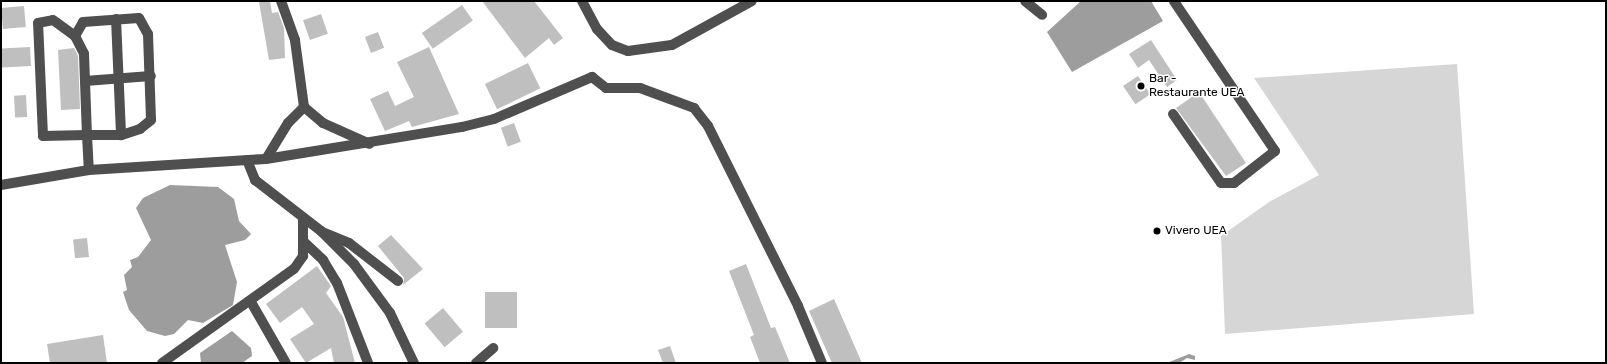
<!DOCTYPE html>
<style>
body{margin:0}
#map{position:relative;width:1607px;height:364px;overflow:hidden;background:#fff;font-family:Rubik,sans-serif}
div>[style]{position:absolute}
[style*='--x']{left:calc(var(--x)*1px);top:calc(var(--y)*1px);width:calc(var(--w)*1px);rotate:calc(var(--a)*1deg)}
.green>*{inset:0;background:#d6d6d6}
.water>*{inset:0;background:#9d9d9d}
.building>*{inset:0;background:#bfbfbf;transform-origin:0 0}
.minor>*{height:10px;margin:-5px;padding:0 5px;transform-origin:5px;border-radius:5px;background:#4f4f4f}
.dots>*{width:11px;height:11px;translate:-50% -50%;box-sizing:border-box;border:2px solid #fff;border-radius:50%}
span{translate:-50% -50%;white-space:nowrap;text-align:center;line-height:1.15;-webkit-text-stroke:3px #fff;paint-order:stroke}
.poi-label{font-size:12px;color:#000}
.left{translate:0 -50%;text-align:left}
.frame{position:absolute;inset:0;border:2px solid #000;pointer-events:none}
</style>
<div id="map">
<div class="green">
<div style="clip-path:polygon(1457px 64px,1474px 314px,1225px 334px,1221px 236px,1269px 202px,1319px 175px,1254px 78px)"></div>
</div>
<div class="water">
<div style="clip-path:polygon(1081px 1px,1151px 1px,1163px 21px,1072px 72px,1047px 32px)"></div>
<div style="clip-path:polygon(170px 185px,218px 187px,234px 199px,239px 221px,251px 234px,245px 240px,225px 245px,237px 282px,233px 305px,203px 323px,188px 320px,174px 334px,165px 336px,147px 331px,129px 310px,123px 292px,127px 290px,124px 275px,132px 267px,130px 260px,138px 257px,151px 240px,136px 208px,143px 198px)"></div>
<div style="clip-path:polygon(232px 331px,251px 348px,252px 356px,242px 363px,201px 363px,200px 353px)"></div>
<div style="clip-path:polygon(1189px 354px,1195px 356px,1195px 360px,1187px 358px,1179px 363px,1167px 363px)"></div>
</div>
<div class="building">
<div style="clip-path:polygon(270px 1px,272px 13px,278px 12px,284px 28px,285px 58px,269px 60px,259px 2px)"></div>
<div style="clip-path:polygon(482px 1px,534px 1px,563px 38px,554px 45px,549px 38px,525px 58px)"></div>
<div style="left:462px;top:5px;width:19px;height:49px;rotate:55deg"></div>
<div style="left:24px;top:6px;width:21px;height:23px;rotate:85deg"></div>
<div style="left:321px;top:14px;width:21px;height:19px;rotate:71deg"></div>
<div style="left:378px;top:32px;width:17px;height:14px;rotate:69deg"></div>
<div style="clip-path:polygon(1151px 40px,1177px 80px,1167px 87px,1149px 60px,1138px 68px,1129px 54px)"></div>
<div style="left:30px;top:47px;width:19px;height:29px;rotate:87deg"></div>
<div style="clip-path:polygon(429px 47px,459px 114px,412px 127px,409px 121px,385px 131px,370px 99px,388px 91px,395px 106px,414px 97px,397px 62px)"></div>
<div style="clip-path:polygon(74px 48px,78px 56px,80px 109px,61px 110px,58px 50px)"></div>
<div style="left:528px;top:63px;width:28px;height:48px;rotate:64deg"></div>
<div style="left:1138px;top:76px;width:22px;height:18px;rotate:56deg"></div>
<div style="clip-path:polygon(1199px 92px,1246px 163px,1226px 176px,1176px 108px)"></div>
<div style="left:26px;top:95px;width:22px;height:12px;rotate:87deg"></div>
<div style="left:514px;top:123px;width:20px;height:14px;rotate:70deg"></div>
<div style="clip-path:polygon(391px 235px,423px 269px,403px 285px,404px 278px,378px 246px)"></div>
<div style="left:87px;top:238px;width:19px;height:14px;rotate:84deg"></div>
<div style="clip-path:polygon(746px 264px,771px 328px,775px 327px,790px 363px,760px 363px,750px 337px,754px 335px,729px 271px)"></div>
<div style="clip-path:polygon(317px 266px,331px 286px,326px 293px,343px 317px,355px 363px,334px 363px,331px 348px,306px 363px,290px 339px,314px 324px,302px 307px,280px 323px,266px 304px)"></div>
<div style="left:485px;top:292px;width:32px;height:36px"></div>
<div style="clip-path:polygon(834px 299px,862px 363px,832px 363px,809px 311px)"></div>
<div style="left:443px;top:308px;width:31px;height:24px;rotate:50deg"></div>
<div style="clip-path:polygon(103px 335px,107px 363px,50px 363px,47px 344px)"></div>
<div style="clip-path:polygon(670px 346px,676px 363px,663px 363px,658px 350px)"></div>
</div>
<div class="minor">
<div style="--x:582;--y:1;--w:32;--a:62"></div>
<div style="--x:597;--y:29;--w:22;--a:47"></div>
<div style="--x:612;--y:45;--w:17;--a:21"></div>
<div style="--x:628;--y:51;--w:44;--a:-7.8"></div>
<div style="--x:672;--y:45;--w:91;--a:-28.8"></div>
<div style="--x:1025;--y:1;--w:22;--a:39"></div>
<div style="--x:116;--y:19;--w:116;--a:87.5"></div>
<div style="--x:75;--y:36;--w:16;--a:-60"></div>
<div style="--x:83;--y:22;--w:56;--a:-4.1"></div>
<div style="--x:139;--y:18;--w:18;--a:61"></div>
<div style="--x:148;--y:34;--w:86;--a:88"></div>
<div style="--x:151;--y:120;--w:14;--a:141"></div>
<div style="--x:140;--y:129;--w:20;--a:162"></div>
<div style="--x:121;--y:135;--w:34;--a:180"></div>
<div style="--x:87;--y:135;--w:44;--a:178.7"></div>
<div style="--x:43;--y:136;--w:113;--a:-92.5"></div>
<div style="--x:38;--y:23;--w:15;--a:-11"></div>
<div style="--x:53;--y:20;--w:27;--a:36"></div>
<div style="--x:75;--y:36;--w:20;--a:63"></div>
<div style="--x:84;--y:54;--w:81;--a:87.9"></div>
<div style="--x:87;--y:135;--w:35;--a:87"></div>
<div style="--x:85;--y:81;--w:66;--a:-4.3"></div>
<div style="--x:304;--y:107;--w:25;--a:40"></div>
<div style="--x:323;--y:123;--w:51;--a:24.1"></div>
<div style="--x:1173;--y:114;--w:84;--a:55.2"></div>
<div style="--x:1221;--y:183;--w:13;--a:0"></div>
<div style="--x:1234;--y:183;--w:52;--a:-38"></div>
<div style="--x:1275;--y:151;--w:181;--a:-124"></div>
<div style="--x:266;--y:159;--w:42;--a:-58.6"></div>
<div style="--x:288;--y:123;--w:23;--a:-45"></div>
<div style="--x:304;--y:107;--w:68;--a:-97.7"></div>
<div style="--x:295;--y:40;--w:41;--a:-109.7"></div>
<div style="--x:247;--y:160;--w:22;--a:68"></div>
<div style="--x:255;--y:180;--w:83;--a:37.7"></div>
<div style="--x:321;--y:231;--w:47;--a:45"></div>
<div style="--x:354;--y:264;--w:61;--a:53.7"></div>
<div style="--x:390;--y:313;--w:55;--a:64.4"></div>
<div style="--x:1;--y:185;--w:89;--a:-9.7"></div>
<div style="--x:89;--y:170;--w:177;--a:-3.6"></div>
<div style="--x:266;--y:159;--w:199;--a:-9.3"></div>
<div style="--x:462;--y:127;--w:33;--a:-14"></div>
<div style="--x:494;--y:119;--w:107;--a:-23.2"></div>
<div style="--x:592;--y:77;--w:18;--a:38"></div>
<div style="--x:606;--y:88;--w:34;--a:0"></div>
<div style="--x:640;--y:88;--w:58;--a:20.3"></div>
<div style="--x:694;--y:108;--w:23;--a:52"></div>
<div style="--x:708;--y:126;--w:201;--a:63.4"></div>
<div style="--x:798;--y:306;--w:62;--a:67.2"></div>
<div style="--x:322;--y:232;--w:29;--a:22"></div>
<div style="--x:349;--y:243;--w:62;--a:37.8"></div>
<div style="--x:305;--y:243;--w:25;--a:43"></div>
<div style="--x:323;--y:260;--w:27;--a:59"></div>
<div style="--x:337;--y:283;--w:86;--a:68.8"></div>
<div style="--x:251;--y:302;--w:70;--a:60.2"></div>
<div style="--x:162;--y:363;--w:162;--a:-35.5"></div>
<div style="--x:294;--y:269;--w:16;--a:-55"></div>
<div style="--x:303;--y:256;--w:36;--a:-90"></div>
<div style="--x:476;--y:363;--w:23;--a:-41"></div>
</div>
<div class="dots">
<div style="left:1141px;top:86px;background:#000"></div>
<div style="left:1157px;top:231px;background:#000"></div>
</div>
<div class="poi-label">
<span class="left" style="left:1149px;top:86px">Bar -<br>Restaurante UEA</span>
<span class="left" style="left:1165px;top:231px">Vivero UEA</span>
</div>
<div class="frame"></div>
</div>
